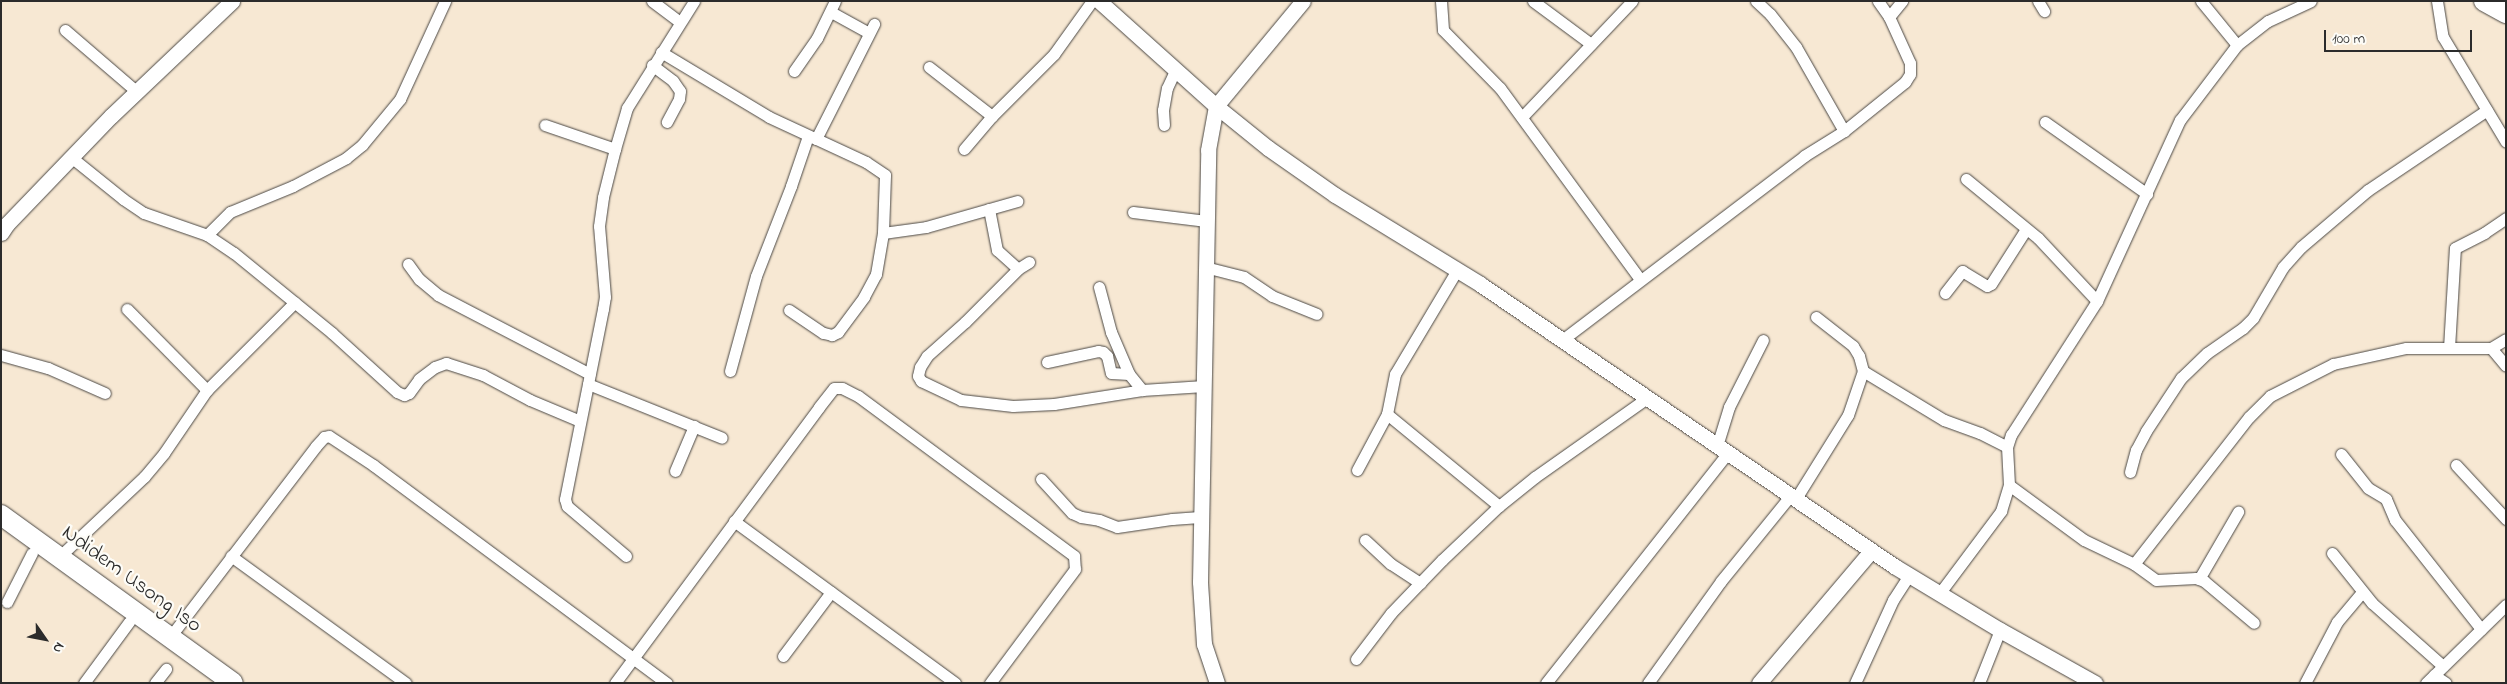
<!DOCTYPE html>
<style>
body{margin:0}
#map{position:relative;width:2507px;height:684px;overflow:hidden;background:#f7e8d3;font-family:"Indie Flower",sans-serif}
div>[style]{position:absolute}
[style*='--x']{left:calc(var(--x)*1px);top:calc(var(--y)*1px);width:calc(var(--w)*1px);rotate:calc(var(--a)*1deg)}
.roads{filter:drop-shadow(0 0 1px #4a4744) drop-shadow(0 0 1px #4a4744)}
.street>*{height:11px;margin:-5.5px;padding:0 5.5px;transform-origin:5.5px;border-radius:5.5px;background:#fff}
.secondary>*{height:15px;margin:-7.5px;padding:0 7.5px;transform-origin:7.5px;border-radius:7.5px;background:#fff}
.highway>*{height:20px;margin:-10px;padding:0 10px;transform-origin:10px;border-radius:10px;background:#fff}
span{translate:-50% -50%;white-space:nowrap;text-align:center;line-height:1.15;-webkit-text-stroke:4.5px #fdfcf7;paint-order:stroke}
.street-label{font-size:22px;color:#2b2b2b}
.frame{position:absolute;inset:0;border:2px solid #2b2b2b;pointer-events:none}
.north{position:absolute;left:20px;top:614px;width:50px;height:50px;-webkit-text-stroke:4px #fdfcf7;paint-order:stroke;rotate:123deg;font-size:14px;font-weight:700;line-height:20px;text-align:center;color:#2b2b2b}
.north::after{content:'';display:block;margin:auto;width:18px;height:22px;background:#2b2b2b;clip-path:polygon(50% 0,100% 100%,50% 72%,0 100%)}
.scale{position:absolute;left:2324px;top:30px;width:148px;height:22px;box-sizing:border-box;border:2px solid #2b2b2b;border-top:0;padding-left:6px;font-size:15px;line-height:18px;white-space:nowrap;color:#2b2b2b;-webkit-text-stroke:4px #fdfcf7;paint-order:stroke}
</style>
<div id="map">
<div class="roads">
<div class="street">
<div style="--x:652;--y:1;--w:35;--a:37"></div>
<div style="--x:1441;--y:1;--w:29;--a:86"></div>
<div style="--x:1443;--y:30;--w:81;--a:45.5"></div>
<div style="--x:1500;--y:88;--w:237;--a:53.8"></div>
<div style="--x:1533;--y:1;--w:72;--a:36.6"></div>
<div style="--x:1756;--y:1;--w:19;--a:43"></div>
<div style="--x:1770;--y:14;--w:42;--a:51.8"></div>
<div style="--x:1796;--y:47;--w:97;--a:60.3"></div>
<div style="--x:1878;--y:1;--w:19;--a:55"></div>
<div style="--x:2038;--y:1;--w:12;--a:59"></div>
<div style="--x:2201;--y:1;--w:57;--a:50.7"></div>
<div style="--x:2437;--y:1;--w:36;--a:81"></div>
<div style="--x:2443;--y:37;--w:122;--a:59"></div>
<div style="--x:831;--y:12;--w:43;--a:28.9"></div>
<div style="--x:65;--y:30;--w:95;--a:40.7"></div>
<div style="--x:661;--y:52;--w:126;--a:31"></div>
<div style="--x:769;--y:117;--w:107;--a:24.9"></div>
<div style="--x:866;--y:162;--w:23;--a:34"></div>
<div style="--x:885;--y:175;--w:58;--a:92"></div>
<div style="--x:883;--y:233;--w:42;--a:99.7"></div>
<div style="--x:876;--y:274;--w:26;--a:118"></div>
<div style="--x:864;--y:297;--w:44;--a:126.6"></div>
<div style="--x:838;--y:332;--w:7;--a:153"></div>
<div style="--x:832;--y:335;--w:9;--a:-167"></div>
<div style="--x:823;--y:333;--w:41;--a:-145.9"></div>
<div style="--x:652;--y:65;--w:26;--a:37"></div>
<div style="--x:673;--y:81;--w:12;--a:55"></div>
<div style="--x:680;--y:91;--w:8;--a:97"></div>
<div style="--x:679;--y:99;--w:26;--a:118"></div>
<div style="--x:929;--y:67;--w:80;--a:37.9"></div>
<div style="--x:794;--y:71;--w:40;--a:-55.1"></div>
<div style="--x:817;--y:38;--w:41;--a:-64.1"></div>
<div style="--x:1522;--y:117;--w:160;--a:-46.5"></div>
<div style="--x:2045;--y:122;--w:125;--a:35.2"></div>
<div style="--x:545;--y:125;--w:74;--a:18.9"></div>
<div style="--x:1164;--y:125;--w:15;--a:-94"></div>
<div style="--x:1163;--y:110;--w:22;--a:-80"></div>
<div style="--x:1167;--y:88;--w:19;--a:-65"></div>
<div style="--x:816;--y:139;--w:129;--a:-63.2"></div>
<div style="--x:964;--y:149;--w:43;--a:-49.7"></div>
<div style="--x:992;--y:116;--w:88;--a:-45"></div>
<div style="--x:1054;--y:54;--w:65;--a:-54.4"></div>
<div style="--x:71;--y:157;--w:67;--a:38.9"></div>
<div style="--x:123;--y:199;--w:25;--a:34"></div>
<div style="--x:144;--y:213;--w:67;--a:19.2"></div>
<div style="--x:207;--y:235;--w:32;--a:34"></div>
<div style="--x:234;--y:253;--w:127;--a:39.2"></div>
<div style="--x:332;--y:333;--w:88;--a:42.2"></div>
<div style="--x:397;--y:392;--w:8;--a:23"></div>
<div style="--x:404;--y:395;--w:5;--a:-22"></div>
<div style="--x:409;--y:393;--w:17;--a:-54"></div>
<div style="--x:419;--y:379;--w:20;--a:-37"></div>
<div style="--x:435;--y:367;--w:12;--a:-20"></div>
<div style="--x:446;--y:363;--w:39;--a:18"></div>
<div style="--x:483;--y:375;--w:53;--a:28"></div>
<div style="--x:530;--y:400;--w:54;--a:22.8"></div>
<div style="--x:1966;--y:179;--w:93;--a:39.3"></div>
<div style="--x:2038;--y:238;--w:86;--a:46.9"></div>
<div style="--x:989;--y:209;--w:42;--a:79"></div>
<div style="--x:997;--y:250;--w:28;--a:42"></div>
<div style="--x:1133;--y:212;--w:74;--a:7"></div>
<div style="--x:883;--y:233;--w:43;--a:-7.9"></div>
<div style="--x:926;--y:227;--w:95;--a:-15.9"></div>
<div style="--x:207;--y:235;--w:33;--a:-45"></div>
<div style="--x:230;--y:212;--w:68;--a:-22.4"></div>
<div style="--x:293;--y:186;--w:60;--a:-27.8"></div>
<div style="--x:346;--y:158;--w:21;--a:-39"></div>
<div style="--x:362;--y:145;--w:60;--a:-50.4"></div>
<div style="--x:400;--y:99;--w:108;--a:-65.3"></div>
<div style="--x:1029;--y:262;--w:13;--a:148"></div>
<div style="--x:1018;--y:269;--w:75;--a:135"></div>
<div style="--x:965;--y:322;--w:51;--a:138.2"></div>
<div style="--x:927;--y:356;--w:13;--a:122"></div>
<div style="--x:920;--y:367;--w:9;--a:103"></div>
<div style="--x:918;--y:376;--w:6;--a:59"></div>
<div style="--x:921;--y:381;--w:44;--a:25.4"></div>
<div style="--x:961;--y:400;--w:52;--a:6.6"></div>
<div style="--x:1013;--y:406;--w:41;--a:-2.8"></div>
<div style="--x:1054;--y:404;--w:89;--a:-9"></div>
<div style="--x:1142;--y:390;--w:62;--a:-3.7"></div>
<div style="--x:408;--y:264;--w:19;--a:54"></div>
<div style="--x:419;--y:279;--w:25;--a:40"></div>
<div style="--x:438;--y:295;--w:171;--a:27.5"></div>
<div style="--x:1205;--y:267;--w:40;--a:14.4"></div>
<div style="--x:1244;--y:277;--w:34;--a:34"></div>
<div style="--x:1272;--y:296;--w:48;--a:21.8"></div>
<div style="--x:1099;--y:287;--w:47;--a:75.1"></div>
<div style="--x:1111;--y:332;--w:46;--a:66.8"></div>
<div style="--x:1129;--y:374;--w:21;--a:51"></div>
<div style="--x:1945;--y:293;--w:28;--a:-52"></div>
<div style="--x:1962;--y:271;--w:29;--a:31"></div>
<div style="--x:1987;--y:286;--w:4;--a:-27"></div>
<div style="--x:1991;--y:284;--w:65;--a:-57.5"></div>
<div style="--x:127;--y:309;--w:114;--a:45.4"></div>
<div style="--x:1562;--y:340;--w:304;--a:-37.2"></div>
<div style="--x:1804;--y:156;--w:47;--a:-32"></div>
<div style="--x:1844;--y:131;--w:78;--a:-38.8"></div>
<div style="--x:1905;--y:82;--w:9;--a:-58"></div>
<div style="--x:1910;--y:74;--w:11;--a:-90"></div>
<div style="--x:1910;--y:63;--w:51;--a:-114.5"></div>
<div style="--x:1889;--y:17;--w:21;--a:-51"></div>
<div style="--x:2449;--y:348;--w:100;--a:-86.6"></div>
<div style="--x:2455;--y:248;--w:33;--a:-27"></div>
<div style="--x:2484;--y:233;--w:27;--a:-34"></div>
<div style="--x:2491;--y:348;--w:23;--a:50"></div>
<div style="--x:1;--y:355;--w:49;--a:15.5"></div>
<div style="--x:48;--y:368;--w:62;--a:23.7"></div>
<div style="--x:1047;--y:362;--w:52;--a:-12.2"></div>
<div style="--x:1098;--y:351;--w:5;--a:11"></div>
<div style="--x:1103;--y:352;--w:6;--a:45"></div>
<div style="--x:1107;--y:356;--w:17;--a:77"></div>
<div style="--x:1111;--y:373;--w:18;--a:3"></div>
<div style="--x:730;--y:371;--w:98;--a:-74.7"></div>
<div style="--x:756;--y:276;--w:97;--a:-68.7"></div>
<div style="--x:791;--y:186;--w:53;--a:-71.2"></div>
<div style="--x:1863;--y:371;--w:95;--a:31.2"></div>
<div style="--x:1944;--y:420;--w:38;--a:20"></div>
<div style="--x:1980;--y:433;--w:30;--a:27"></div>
<div style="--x:588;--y:384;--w:144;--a:21.9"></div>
<div style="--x:1387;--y:414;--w:145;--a:39.4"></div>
<div style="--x:1717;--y:446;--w:41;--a:-72.9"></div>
<div style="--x:1729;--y:407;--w:75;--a:-63.1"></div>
<div style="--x:2341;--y:454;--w:43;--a:51.5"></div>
<div style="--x:2368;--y:488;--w:21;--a:31"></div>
<div style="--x:2386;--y:499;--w:23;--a:67"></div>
<div style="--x:2395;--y:520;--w:139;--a:51.7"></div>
<div style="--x:2456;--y:465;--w:74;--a:47.2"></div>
<div style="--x:1357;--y:470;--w:64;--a:-61.8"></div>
<div style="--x:1387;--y:414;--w:41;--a:-78.7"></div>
<div style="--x:1395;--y:374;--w:121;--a:-59.2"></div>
<div style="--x:675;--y:471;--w:49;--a:-67.1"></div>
<div style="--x:2130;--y:472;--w:23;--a:-75"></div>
<div style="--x:2136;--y:450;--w:21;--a:-62"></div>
<div style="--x:2146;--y:431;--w:64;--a:-56.6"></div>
<div style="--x:2181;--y:378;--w:36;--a:-44"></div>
<div style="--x:2207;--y:353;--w:44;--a:-34.8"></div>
<div style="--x:2243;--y:328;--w:14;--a:-45"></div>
<div style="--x:2253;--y:318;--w:59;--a:-59.5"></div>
<div style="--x:2283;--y:267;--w:27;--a:-48"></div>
<div style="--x:2301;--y:247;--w:88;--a:-40.4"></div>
<div style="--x:2368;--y:190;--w:143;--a:-33.9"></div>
<div style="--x:1041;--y:479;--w:46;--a:47.6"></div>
<div style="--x:1072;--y:513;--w:10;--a:24"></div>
<div style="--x:1081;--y:517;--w:18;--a:9"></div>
<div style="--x:1099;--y:520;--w:19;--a:21"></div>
<div style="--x:1117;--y:527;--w:56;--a:-8.3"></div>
<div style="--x:1172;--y:519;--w:31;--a:-4"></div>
<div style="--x:2009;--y:485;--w:93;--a:36.3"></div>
<div style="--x:2084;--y:540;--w:55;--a:25.6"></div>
<div style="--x:2134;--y:564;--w:27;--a:36"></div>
<div style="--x:2156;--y:580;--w:40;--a:-2.9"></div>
<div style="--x:2196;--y:578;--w:9;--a:21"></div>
<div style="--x:2204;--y:581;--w:65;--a:40"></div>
<div style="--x:1795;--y:500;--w:100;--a:-58.1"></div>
<div style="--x:1848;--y:415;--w:46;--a:-71.2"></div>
<div style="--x:1863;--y:371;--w:16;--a:-105"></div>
<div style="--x:1859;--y:356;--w:12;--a:-121"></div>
<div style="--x:1853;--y:346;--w:47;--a:-141.9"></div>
<div style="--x:734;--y:521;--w:274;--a:36.2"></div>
<div style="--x:1365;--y:540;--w:35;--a:43"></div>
<div style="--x:1391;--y:564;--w:35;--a:33"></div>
<div style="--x:2332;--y:553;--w:64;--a:51.3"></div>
<div style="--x:2372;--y:603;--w:95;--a:41.6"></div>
<div style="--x:231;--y:556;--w:216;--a:36"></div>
<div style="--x:626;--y:556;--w:77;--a:-139.7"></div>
<div style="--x:567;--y:506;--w:7;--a:-106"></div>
<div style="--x:565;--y:499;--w:194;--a:-78.7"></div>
<div style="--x:603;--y:309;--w:12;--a:-81"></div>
<div style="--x:605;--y:297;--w:71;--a:-94.8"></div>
<div style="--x:599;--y:226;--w:29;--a:-82"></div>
<div style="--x:603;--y:197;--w:49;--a:-76"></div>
<div style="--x:615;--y:149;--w:43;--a:-73.7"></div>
<div style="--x:627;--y:108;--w:126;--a:-57.9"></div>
<div style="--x:59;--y:557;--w:117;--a:-43.3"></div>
<div style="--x:144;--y:477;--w:31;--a:-50"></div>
<div style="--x:164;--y:453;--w:76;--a:-55.7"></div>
<div style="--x:207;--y:390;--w:124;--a:-45"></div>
<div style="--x:2134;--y:564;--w:187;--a:-52"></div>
<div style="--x:2249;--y:417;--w:30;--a:-45"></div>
<div style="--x:2270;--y:396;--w:71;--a:-26.9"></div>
<div style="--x:2333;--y:364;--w:75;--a:-12.4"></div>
<div style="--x:2406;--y:348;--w:85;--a:0"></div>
<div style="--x:2491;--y:348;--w:17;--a:-31"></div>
<div style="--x:2199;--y:579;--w:78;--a:-59.8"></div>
<div style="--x:1939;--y:594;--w:104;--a:-53.2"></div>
<div style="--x:2001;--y:511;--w:27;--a:-73"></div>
<div style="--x:2009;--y:485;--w:38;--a:-93"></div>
<div style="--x:2007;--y:447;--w:13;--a:-72"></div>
<div style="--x:2011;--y:435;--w:159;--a:-57.3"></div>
<div style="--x:2097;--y:301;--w:199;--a:-65.4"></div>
<div style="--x:2180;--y:120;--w:94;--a:-52.8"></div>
<div style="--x:2237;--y:45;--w:39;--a:-38"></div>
<div style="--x:2268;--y:21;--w:47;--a:-24.9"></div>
<div style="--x:7;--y:602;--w:55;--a:-63"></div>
<div style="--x:170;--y:637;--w:240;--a:-52.6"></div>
<div style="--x:316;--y:446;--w:12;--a:-48"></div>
<div style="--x:324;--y:437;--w:5;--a:-11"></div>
<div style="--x:329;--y:436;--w:53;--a:33.4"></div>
<div style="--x:373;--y:465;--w:366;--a:36.6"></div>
<div style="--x:783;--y:656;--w:80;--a:-53.1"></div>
<div style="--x:1356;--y:659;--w:58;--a:-52.7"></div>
<div style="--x:1391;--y:613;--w:74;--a:-46.1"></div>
<div style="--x:1442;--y:560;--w:79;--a:-43.5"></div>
<div style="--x:1499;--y:506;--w:46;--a:-38.9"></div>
<div style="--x:1535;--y:477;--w:137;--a:-35.2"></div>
<div style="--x:2434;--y:675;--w:14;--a:34"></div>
<div style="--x:84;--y:683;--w:76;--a:-53.6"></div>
<div style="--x:155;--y:683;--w:18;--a:-52"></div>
<div style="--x:615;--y:683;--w:343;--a:-53.5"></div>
<div style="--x:819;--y:407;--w:24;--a:-52"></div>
<div style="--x:834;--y:388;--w:8;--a:0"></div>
<div style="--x:842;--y:388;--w:18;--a:27"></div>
<div style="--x:858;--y:396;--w:269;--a:36.5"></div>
<div style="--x:1074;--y:556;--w:13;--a:86"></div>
<div style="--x:1075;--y:569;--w:142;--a:126.7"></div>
<div style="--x:1546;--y:683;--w:292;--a:-51.7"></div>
<div style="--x:1648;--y:683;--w:125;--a:-54.4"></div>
<div style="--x:1721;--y:581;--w:109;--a:-50.9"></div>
<div style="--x:1855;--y:683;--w:91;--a:-65.4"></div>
<div style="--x:1893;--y:600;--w:30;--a:-57"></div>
<div style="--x:1979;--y:683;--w:57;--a:-68.4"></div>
<div style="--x:2305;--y:683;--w:69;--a:-62.3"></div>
<div style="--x:2337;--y:622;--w:39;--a:-50"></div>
<div style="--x:2426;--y:683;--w:112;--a:-44.3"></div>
</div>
<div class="secondary">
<div style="--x:1099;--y:1;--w:157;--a:41.9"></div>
<div style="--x:1216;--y:106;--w:67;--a:38.9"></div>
<div style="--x:1268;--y:148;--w:82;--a:35"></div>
<div style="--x:1335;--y:195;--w:170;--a:31.5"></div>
<div style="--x:1480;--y:284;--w:501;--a:34.26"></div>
<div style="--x:1894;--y:566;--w:124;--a:31.1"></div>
<div style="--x:2000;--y:630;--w:109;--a:29.2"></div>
<div style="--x:1;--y:233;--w:11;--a:-56"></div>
<div style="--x:7;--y:224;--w:150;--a:-46.1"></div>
<div style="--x:111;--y:116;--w:167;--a:-43.5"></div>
<div style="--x:1217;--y:683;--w:41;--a:-108.4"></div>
<div style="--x:1204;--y:644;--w:62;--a:-93.7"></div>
<div style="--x:1200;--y:582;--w:432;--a:-88.9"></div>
<div style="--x:1208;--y:150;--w:45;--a:-79.7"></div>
<div style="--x:1216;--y:106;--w:136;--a:-50.4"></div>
<div style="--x:1759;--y:683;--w:173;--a:-49.7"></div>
</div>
<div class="highway">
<div style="--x:2484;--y:1;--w:25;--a:29"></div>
<div style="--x:1;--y:515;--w:286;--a:35.9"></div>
</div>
</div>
<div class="street-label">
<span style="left:131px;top:580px;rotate:36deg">Ndidem Usong Iso</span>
</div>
<div class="frame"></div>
<div class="north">N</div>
<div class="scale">100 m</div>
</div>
